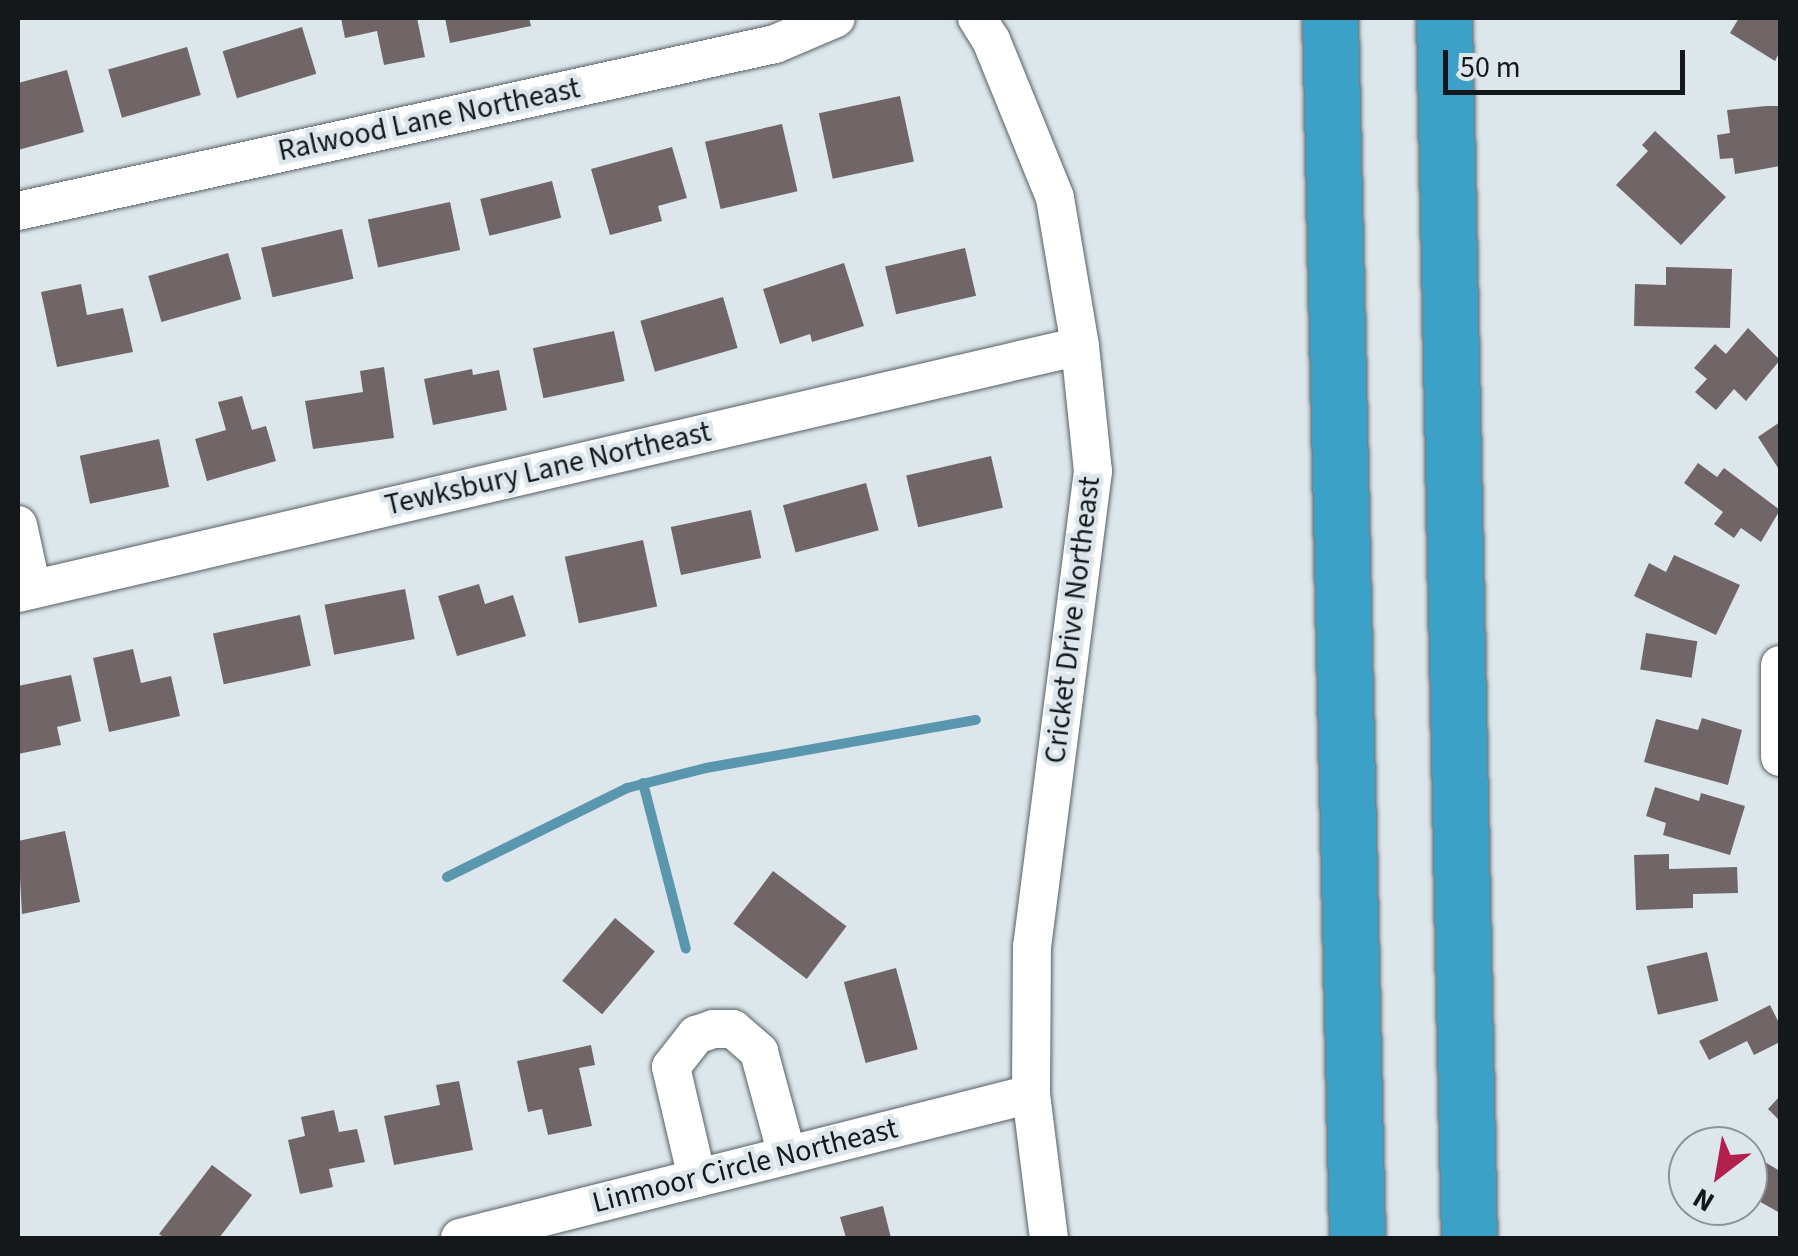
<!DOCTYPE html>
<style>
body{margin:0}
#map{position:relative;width:1798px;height:1256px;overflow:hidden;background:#dce6eb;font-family:"Source Sans 3",sans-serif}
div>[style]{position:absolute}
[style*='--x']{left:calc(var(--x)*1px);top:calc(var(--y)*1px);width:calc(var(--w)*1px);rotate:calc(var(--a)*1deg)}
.stream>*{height:10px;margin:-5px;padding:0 5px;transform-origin:5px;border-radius:5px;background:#5b96af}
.building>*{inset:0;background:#706667;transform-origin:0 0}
.roads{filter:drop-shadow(0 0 2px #576064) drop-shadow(0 0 2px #576064)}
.street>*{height:38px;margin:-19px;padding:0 19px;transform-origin:19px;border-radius:19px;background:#fff}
.highway>*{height:55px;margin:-27.5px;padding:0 27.5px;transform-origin:27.5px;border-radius:27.5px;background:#3ca1c7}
span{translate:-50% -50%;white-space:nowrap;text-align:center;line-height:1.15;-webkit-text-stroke:9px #dce6eb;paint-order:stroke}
.street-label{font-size:30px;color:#15181a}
.frame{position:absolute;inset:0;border:20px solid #15181a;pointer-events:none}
.north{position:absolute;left:1668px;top:1126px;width:100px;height:100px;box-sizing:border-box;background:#dce6eb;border:2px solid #8c9497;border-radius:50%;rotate:211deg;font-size:28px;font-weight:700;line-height:40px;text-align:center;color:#15181a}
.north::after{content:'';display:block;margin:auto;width:35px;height:45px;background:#b2214e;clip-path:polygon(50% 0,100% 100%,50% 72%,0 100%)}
.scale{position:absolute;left:1443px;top:50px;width:242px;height:45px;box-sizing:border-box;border:5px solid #15181a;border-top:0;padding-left:12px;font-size:30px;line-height:35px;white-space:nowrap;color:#15181a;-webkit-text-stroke:8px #dce6eb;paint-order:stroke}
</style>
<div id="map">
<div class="stream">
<div style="--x:643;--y:783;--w:171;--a:75.5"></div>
<div style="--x:447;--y:877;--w:201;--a:-26.3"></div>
<div style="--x:627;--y:788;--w:81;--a:-14.2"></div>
<div style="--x:706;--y:768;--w:274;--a:-10.1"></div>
</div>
<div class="building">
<div style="clip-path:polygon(341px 18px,417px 18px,425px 57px,384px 65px,377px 31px,345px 38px)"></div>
<div style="clip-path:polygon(445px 18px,529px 18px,531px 26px,450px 43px)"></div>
<div style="clip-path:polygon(1739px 18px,1780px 18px,1780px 51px,1775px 61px,1730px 33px)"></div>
<div style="left:302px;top:27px;width:49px;height:83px;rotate:73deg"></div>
<div style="left:187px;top:47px;width:50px;height:82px;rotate:74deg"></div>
<div style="clip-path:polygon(67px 70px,84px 132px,18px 150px,18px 83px)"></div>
<div style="left:900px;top:96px;width:67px;height:83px;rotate:78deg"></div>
<div style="clip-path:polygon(1766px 106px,1780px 106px,1780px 166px,1735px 174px,1733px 158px,1720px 159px,1717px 135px,1730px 133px,1727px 110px)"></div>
<div style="left:782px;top:124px;width:69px;height:79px;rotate:77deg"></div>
<div style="clip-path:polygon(1655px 131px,1726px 197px,1681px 245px,1616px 185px,1648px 151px,1642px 145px)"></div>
<div style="clip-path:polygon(672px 147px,687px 198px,658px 206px,662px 221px,610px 235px,591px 169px)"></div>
<div style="left:552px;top:181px;width:38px;height:74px;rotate:76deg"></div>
<div style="left:450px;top:202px;width:49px;height:84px;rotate:78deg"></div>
<div style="left:342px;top:229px;width:51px;height:83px;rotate:77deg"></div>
<div style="left:965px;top:248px;width:49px;height:82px;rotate:77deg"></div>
<div style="left:228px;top:253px;width:48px;height:83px;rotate:74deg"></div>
<div style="clip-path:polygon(844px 263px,864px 326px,812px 342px,810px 334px,780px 344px,763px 289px)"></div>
<div style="clip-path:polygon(1666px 267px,1732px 269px,1730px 328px,1634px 326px,1635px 284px,1666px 285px)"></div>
<div style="clip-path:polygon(81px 284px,87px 315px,123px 308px,133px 352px,57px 367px,41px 292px)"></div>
<div style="left:723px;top:297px;width:53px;height:86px;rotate:74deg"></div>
<div style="clip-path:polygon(1748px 328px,1780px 360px,1746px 401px,1734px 389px,1716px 410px,1695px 392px,1707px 379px,1694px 368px,1715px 344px,1726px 354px)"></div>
<div style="left:614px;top:331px;width:51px;height:83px;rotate:78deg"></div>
<div style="clip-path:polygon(384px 367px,394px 438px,313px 449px,305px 401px,363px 392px,360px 371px)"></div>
<div style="clip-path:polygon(472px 369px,473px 375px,499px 370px,507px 410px,433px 425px,424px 379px)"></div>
<div style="clip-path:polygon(242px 396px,252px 430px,266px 426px,276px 461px,207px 481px,195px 439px,226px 430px,218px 402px)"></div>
<div style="clip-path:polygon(1780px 422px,1780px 471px,1758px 437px)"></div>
<div style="left:159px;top:439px;width:49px;height:81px;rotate:78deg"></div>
<div style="left:991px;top:456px;width:53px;height:87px;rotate:77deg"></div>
<div style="clip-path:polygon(1698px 463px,1717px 477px,1724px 468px,1780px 510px,1761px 542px,1741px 528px,1734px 538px,1714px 524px,1723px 512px,1684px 483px)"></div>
<div style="left:866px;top:483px;width:49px;height:86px;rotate:75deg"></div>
<div style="left:751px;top:510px;width:49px;height:82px;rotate:78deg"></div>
<div style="left:643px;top:540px;width:68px;height:80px;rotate:78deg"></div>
<div style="clip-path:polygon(1674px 555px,1740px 585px,1716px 635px,1634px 596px,1649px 563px,1666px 572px)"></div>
<div style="clip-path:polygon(479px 584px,485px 604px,513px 595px,526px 636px,457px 656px,438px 596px)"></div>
<div style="left:405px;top:589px;width:51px;height:82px;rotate:79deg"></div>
<div style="left:300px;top:615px;width:52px;height:89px;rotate:78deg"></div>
<div style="left:1646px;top:633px;width:52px;height:37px;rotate:9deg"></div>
<div style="clip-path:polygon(133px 649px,141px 683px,171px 676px,180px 716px,109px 732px,93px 658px)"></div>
<div style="clip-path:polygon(71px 675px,81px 721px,57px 727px,61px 745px,18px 754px,18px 686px)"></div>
<div style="clip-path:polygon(1702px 718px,1742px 730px,1728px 785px,1644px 762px,1656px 719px,1698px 730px)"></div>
<div style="clip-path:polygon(1655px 787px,1699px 801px,1701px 793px,1745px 806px,1730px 855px,1663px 835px,1666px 823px,1646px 816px)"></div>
<div style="clip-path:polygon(65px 831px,80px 902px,22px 914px,18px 841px)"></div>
<div style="clip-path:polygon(1669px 854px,1669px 869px,1737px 867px,1738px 893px,1693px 894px,1693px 908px,1636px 910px,1634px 855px)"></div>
<div style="left:773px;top:871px;width:92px;height:66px;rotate:37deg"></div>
<div style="left:615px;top:918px;width:52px;height:82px;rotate:40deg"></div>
<div style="left:1707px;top:952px;width:50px;height:62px;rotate:77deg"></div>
<div style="left:896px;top:968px;width:84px;height:54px;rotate:75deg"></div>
<div style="clip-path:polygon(1770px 1005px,1780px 1025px,1780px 1042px,1754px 1055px,1747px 1041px,1709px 1060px,1699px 1041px)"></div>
<div style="clip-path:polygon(591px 1045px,595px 1065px,579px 1068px,592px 1126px,548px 1135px,542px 1109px,528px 1112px,517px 1061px)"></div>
<div style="clip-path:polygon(459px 1081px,473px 1150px,394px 1165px,384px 1116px,440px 1105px,436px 1085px)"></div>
<div style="clip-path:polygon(1780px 1096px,1780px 1121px,1768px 1109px)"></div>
<div style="clip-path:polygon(334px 1110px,339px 1132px,357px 1129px,365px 1162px,329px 1169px,333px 1187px,300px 1194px,288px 1140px,305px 1136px,301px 1117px)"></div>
<div style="clip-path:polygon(1748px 1152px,1780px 1171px,1780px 1213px,1748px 1195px)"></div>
<div style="clip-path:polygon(212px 1165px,252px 1195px,219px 1238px,165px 1238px,159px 1234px)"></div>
<div style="clip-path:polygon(883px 1206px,891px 1238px,846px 1238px,840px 1217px)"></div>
</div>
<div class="roads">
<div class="street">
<div style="--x:977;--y:18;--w:26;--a:58"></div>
<div style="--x:991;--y:40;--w:170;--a:67.9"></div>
<div style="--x:1055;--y:198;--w:150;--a:80.4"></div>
<div style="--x:1080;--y:346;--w:126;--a:84.1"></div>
<div style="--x:1093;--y:471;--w:479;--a:97.3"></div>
<div style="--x:1032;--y:946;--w:148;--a:90.4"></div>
<div style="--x:1031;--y:1094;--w:145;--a:82.9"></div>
<div style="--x:18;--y:211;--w:775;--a:-12.44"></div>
<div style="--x:775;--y:44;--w:66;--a:-23.1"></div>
<div style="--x:18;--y:525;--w:66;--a:77.7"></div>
<div style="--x:18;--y:593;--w:1090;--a:-13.09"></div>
<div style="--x:1780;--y:665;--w:92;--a:90"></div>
<div style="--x:697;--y:1178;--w:114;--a:-103.2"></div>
<div style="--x:671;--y:1067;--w:41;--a:-52"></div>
<div style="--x:696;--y:1035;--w:18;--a:-19"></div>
<div style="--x:713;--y:1029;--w:20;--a:0"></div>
<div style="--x:733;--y:1029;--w:35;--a:41"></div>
<div style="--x:759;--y:1052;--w:107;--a:74.8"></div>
<div style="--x:460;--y:1238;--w:589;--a:-14.15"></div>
</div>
<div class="highway">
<div style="--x:1330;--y:18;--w:1220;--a:88.73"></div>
<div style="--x:1444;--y:18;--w:1220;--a:88.83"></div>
</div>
</div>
<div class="street-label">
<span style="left:429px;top:120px;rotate:-12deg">Ralwood Lane Northeast</span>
<span style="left:548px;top:469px;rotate:-13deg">Tewksbury Lane Northeast</span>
<span style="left:1073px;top:620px;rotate:-83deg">Cricket Drive Northeast</span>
<span style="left:745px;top:1166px;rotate:-14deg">Linmoor Circle Northeast</span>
</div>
<div class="frame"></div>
<div class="north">N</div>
<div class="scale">50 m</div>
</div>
